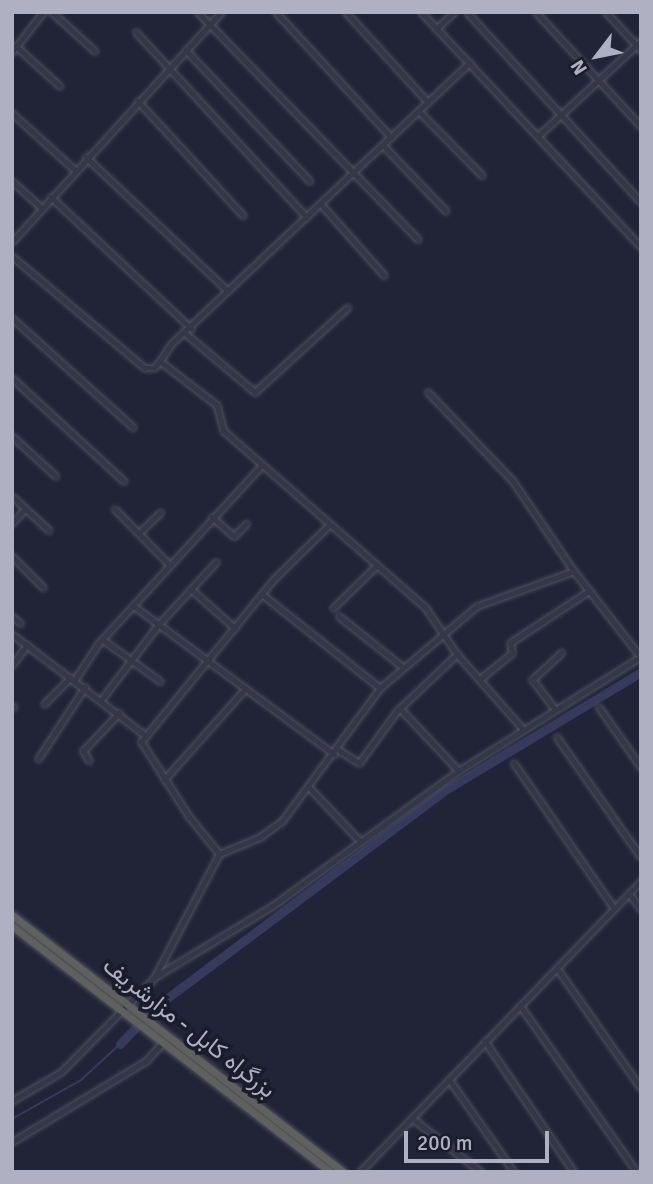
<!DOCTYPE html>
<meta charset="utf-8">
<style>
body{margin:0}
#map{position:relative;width:653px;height:1184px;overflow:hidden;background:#212436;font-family:Signika,Vazirmatn,sans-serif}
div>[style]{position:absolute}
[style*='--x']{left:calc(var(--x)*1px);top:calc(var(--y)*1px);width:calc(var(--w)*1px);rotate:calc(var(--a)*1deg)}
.stream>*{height:2px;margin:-1px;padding:0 1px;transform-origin:1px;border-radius:1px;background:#363a5c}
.river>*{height:9px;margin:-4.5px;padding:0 4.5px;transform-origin:4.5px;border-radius:4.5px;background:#363a5c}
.roads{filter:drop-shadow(0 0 2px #4f5161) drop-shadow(0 0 2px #4f5161)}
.minor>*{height:4.5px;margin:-2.25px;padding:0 2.25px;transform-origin:2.25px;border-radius:2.25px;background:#353746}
.tertiary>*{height:5px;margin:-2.5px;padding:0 2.5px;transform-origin:2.5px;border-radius:2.5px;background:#353746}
.trunk>*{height:7px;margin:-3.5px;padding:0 3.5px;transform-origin:3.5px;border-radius:3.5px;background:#60605c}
span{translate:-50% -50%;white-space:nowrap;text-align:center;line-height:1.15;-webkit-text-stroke:7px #1a1c2b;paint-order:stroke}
.street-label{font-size:24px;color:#afb1c3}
.frame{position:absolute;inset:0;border:14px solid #afb1c3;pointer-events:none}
.north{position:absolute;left:562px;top:21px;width:70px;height:70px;-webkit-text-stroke:5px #1a1c2b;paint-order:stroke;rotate:238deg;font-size:19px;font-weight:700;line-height:28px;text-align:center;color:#afb1c3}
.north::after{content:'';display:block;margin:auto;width:24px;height:32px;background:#afb1c3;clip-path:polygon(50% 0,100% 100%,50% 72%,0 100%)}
.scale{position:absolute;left:404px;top:1131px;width:145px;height:32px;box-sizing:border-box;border:4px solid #afb1c3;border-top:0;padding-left:9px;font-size:21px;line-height:24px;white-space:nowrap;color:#afb1c3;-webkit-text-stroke:5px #1a1c2b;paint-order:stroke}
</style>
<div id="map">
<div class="stream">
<div style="--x:12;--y:1119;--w:79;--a:-29.5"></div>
<div style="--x:81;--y:1080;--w:53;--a:-42.7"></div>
</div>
<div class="river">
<div style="--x:120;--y:1044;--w:50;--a:-46.6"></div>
<div style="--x:154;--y:1008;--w:366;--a:-36.8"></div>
<div style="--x:447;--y:789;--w:227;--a:-31.1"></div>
</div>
<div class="roads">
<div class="minor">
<div style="--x:52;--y:12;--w:58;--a:42.2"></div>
<div style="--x:198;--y:12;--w:316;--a:45.9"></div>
<div style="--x:276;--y:12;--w:170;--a:47.4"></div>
<div style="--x:346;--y:12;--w:122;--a:47.7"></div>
<div style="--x:467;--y:12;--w:258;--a:47.5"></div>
<div style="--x:536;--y:12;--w:155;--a:47.4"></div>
<div style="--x:606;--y:12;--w:52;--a:47.4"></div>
<div style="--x:436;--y:29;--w:25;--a:-43"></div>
<div style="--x:136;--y:32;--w:252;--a:47.3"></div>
<div style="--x:16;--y:46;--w:59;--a:42.3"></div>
<div style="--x:186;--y:50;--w:180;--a:46.6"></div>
<div style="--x:12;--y:52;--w:51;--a:-52.2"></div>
<div style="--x:138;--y:101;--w:155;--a:47.4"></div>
<div style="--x:419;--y:111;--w:90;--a:45.5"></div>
<div style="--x:12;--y:113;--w:84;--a:42.1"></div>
<div style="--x:538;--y:136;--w:140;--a:-42.7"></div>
<div style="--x:383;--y:145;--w:91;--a:46.3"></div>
<div style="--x:86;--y:157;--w:195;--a:43.3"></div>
<div style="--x:12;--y:181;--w:39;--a:42"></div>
<div style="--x:51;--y:197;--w:192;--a:43.1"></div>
<div style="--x:321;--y:204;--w:95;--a:48.4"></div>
<div style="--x:12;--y:242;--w:311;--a:-47.7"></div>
<div style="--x:12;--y:256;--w:174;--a:40.1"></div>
<div style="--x:145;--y:368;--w:9;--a:0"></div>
<div style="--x:154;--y:368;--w:9;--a:-49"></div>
<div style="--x:160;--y:361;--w:72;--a:37.7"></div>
<div style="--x:217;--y:405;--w:27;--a:75"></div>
<div style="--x:224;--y:431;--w:269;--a:41.2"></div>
<div style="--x:426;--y:608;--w:55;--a:56"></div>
<div style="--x:457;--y:654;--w:101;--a:48.6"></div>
<div style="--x:12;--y:318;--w:163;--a:42"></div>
<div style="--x:185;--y:333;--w:92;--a:40.1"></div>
<div style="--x:255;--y:392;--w:125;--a:-42.4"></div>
<div style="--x:160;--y:361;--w:20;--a:-57"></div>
<div style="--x:171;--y:344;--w:410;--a:-43.3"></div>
<div style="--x:12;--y:378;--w:152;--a:42.6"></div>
<div style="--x:428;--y:392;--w:123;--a:46.3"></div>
<div style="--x:513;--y:481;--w:109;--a:55.9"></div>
<div style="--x:12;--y:436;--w:59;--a:42.3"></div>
<div style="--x:12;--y:496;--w:50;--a:42.6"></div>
<div style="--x:115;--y:509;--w:76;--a:45.5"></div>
<div style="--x:212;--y:517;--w:29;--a:41"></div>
<div style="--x:234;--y:536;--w:17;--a:-45"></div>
<div style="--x:12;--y:523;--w:19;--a:-47"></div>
<div style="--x:139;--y:533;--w:29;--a:-44"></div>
<div style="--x:12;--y:556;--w:44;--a:45"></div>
<div style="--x:191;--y:589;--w:59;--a:41.6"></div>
<div style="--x:262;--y:594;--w:151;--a:38.5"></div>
<div style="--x:134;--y:606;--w:249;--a:36.5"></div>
<div style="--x:333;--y:608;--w:59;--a:-44.3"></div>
<div style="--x:12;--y:616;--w:11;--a:41"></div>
<div style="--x:339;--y:616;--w:82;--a:38.6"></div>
<div style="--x:12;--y:634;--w:167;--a:37.2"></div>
<div style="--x:102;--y:639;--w:72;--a:35.9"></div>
<div style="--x:12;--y:665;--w:25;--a:-53"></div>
<div style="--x:480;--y:679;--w:41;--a:-39.1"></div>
<div style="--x:512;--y:653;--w:10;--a:-101"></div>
<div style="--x:510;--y:643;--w:95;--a:-33.4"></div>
<div style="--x:74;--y:681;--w:44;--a:-57"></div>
<div style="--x:98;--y:644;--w:240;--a:-47.5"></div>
<div style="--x:101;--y:700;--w:96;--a:-52.7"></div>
<div style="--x:159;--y:624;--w:84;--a:-47.4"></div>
<div style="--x:44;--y:704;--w:37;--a:-45"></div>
<div style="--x:12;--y:706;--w:2;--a:27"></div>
<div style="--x:599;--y:707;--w:73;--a:55"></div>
<div style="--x:400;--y:708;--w:86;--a:46.9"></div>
<div style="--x:555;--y:710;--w:38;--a:-127"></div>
<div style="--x:532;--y:680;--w:40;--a:-43"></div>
<div style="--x:557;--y:737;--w:146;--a:55"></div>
<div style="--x:337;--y:749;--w:26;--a:32"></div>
<div style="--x:359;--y:763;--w:64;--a:-53.8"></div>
<div style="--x:397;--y:711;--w:83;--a:-43.5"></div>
<div style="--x:38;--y:759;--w:86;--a:-56.9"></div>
<div style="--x:89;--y:761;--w:12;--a:-121"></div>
<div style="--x:83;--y:751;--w:52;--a:-46.5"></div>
<div style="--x:514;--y:763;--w:176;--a:55.4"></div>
<div style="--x:164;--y:780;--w:122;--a:-48.3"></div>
<div style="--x:310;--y:788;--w:74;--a:46.6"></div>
<div style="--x:219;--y:854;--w:48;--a:-129"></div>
<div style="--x:189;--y:817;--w:89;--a:-122.6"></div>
<div style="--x:141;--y:742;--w:210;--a:-50.8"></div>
<div style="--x:274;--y:579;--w:76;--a:-44.5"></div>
<div style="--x:629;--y:893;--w:20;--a:53"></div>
<div style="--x:557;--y:968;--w:146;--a:55"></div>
<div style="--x:520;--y:1005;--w:204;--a:55"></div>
<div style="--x:485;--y:1041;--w:158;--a:55.8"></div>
<div style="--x:449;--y:1079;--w:113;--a:55"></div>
<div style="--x:12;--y:1101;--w:57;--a:-30.6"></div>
<div style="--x:61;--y:1072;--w:132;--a:-45.3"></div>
<div style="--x:154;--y:978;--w:140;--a:-62.3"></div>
<div style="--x:219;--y:854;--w:44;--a:-22.5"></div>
<div style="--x:260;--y:837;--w:27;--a:-36"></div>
<div style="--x:282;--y:821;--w:165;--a:-53.6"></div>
<div style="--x:380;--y:688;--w:127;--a:-40.2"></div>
<div style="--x:477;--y:606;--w:103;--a:-19.8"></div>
<div style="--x:574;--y:571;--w:109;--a:52.1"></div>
<div style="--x:641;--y:657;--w:215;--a:147.9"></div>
<div style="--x:459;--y:771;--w:230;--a:144"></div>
<div style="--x:273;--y:906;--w:139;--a:148.8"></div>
<div style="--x:412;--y:1118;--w:88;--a:38"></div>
<div style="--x:12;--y:1142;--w:157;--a:-31.2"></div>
<div style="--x:146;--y:1061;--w:24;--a:-48"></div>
<div style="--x:360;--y:1172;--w:405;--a:-46"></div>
</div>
<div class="tertiary">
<div style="--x:421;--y:12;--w:322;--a:46.9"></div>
</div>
<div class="trunk">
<div style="--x:12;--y:915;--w:419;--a:37.8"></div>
<div style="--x:12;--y:926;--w:402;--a:37.7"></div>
</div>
</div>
<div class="street-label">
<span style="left:189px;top:1028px;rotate:38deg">بزرگراه کابل - مزارشریف</span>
</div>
<div class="frame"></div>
<div class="north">N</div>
<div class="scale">200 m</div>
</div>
